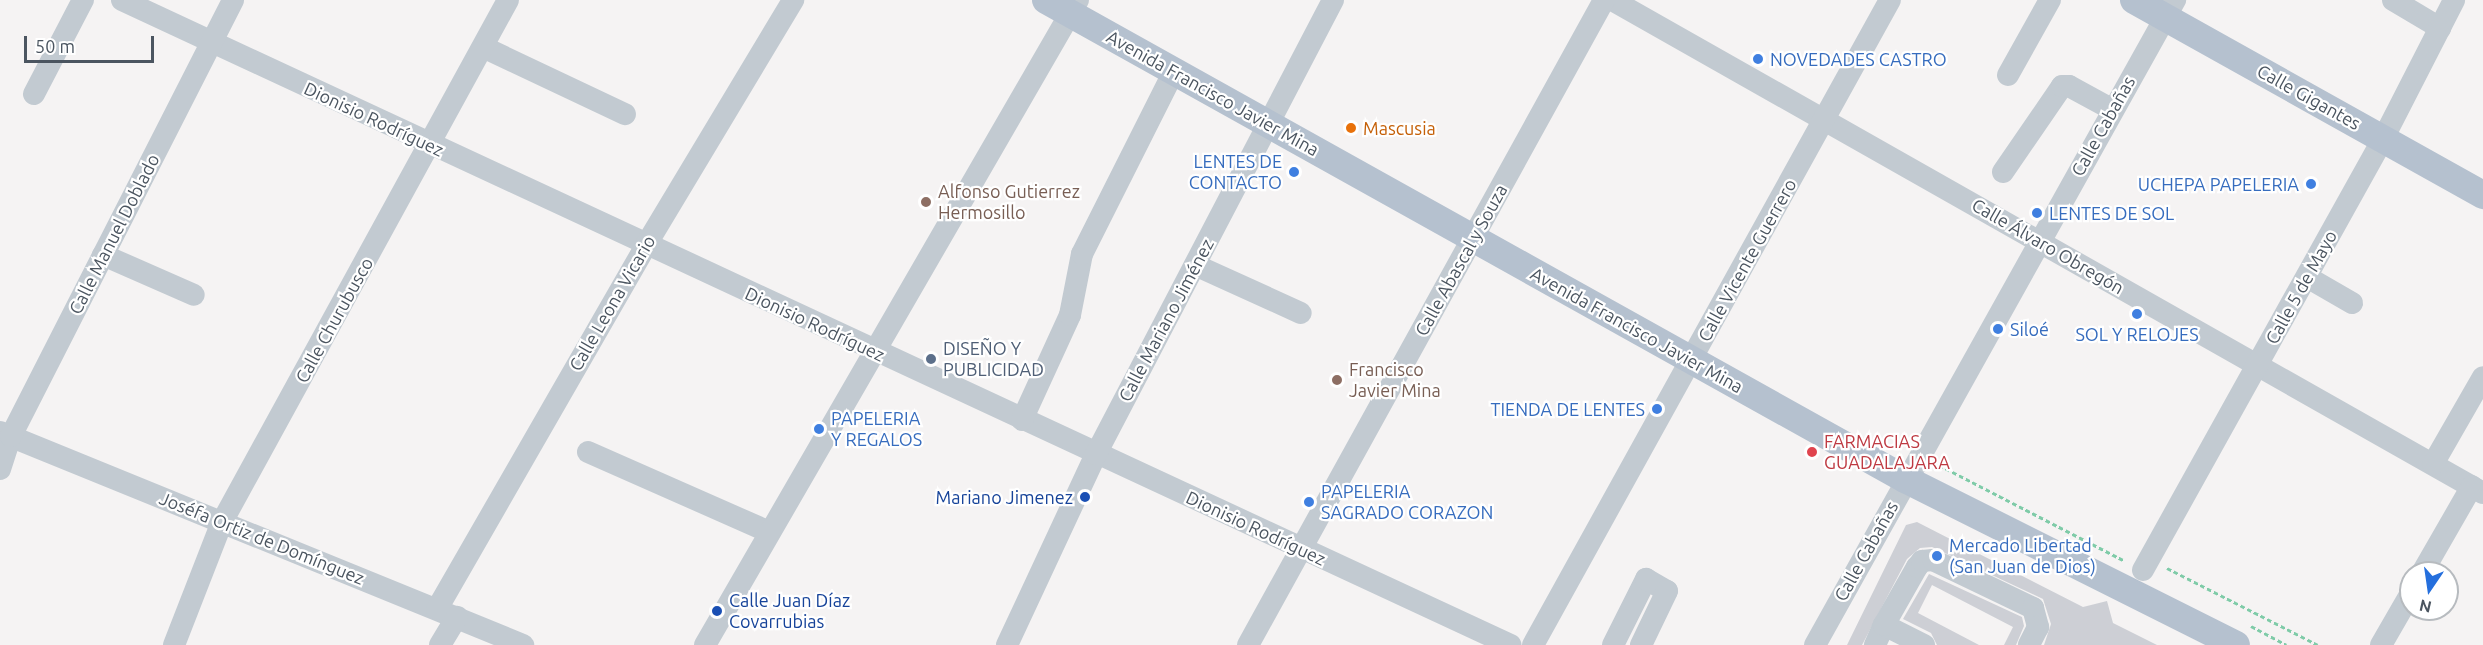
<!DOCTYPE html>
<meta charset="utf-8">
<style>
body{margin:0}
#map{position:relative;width:2483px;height:645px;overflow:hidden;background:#f5f3f3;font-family:Ubuntu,sans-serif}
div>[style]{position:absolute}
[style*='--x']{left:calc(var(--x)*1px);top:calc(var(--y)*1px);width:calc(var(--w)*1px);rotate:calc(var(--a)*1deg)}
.building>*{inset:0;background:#cdcfd5}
.path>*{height:3px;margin-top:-1.5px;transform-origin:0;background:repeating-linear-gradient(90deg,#7fcba8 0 4.5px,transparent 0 7.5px)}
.minor>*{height:22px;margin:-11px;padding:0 11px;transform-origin:11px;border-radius:11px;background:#c2cad1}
.major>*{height:28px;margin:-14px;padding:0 14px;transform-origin:14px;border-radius:14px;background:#b5c1cf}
.dots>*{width:16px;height:16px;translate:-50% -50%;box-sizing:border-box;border:3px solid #fff;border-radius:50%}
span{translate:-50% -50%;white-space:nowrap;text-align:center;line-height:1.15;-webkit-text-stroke:4.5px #fff;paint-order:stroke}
.shop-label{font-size:18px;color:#366cbe}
.left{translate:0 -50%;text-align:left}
.right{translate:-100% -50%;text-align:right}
.street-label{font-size:18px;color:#4b5560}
.food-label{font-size:18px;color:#c56008}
.education-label{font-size:18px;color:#785e54}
.service-label{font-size:18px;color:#4e5e75}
.health-label{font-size:18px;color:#be3a42}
.transit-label{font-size:18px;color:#164399}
.north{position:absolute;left:2399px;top:561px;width:60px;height:60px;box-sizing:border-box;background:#fff;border:2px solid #b7bbbf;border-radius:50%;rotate:193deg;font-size:16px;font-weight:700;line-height:24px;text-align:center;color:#4b5560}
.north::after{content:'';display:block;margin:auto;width:21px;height:27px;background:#256fdd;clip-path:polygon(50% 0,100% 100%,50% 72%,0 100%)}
.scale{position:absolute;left:24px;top:36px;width:130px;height:27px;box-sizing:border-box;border:3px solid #4b5560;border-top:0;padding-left:8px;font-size:18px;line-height:21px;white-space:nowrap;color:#4b5560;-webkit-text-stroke:4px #fff;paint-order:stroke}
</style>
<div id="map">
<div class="building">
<div style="clip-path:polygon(1917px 522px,2083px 607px,2107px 601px,2113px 623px,2157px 645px,2044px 645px,2051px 624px,2043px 599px,1932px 547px,1920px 548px,1907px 559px,1862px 645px,1847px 645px,1906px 525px)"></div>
<div style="clip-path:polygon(1929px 574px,2022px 617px,2024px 626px,2016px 645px,2004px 645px,2013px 627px,1932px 585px,1918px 613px,1979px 645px,1937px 645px,1931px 633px,1903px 619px)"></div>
</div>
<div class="path">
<div style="--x:1939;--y:465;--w:209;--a:27.3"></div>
<div style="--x:2167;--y:568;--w:169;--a:27"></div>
<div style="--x:2251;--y:626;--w:40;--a:28"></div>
</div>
<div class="minor">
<div style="--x:122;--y:0;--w:1531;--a:24.92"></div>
<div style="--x:1612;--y:0;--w:1001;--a:29.51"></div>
<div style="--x:2393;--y:0;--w:55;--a:30.8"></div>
<div style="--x:483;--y:47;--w:157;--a:25.3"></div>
<div style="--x:2008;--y:75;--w:86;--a:-60.8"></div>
<div style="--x:34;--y:94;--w:106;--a:-62.5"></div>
<div style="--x:2003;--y:172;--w:104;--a:-55.5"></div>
<div style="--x:2062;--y:86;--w:7;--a:0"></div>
<div style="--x:2069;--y:86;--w:50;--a:28.6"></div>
<div style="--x:103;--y:255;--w:99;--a:23.7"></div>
<div style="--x:1195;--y:265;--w:116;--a:24.4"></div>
<div style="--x:2307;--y:277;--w:52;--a:30"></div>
<div style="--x:1022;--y:420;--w:115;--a:-65.4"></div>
<div style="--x:1070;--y:315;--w:62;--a:-78.9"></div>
<div style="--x:1082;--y:254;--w:205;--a:-63.3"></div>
<div style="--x:0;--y:432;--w:565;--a:22.16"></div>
<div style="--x:588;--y:452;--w:198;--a:23.8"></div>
<div style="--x:2433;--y:464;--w:100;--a:-60.1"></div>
<div style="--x:0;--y:469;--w:35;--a:-72"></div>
<div style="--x:11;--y:436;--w:489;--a:-63"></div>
<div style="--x:2143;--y:570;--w:493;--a:-60.9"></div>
<div style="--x:2383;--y:139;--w:156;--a:-62.9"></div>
<div style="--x:2422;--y:573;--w:100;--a:-60.1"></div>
<div style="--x:437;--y:609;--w:420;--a:-60.1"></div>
<div style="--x:646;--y:245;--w:286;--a:-59"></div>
<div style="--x:174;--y:645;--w:132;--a:-68.7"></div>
<div style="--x:222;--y:522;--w:595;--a:-61.28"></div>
<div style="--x:440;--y:645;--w:33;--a:-59"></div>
<div style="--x:705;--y:645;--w:745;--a:-59.96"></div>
<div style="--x:1007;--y:645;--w:211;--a:-65"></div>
<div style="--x:1096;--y:454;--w:512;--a:-62.43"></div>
<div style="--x:1248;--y:645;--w:737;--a:-61.1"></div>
<div style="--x:1533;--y:645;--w:737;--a:-61.04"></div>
<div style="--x:1613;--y:645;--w:74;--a:-63.4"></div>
<div style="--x:1646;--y:579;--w:24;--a:30"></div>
<div style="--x:1667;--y:591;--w:60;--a:115.7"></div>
<div style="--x:1815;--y:645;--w:739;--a:-60.83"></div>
<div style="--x:1875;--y:645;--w:22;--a:-66"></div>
<div style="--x:1924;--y:645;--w:45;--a:-153.4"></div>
<div style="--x:1884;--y:625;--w:67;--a:-60.4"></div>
<div style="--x:1917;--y:567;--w:8;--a:-50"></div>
<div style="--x:1922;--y:561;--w:11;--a:-5"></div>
<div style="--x:1933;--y:560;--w:111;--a:25.6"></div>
<div style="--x:2033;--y:608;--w:20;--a:75"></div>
<div style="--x:2038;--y:627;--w:20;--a:117"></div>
<div style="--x:2381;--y:645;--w:60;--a:-60"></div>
</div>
<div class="major">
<div style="--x:1046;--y:0;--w:984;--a:29.15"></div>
<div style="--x:1905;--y:479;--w:370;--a:26.6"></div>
<div style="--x:2134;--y:0;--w:400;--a:29.2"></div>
</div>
<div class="dots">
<div style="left:1758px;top:59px;background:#3f7fe0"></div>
<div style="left:1351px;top:128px;background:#e8710a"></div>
<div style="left:1294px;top:172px;background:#3f7fe0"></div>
<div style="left:2311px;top:184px;background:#3f7fe0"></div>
<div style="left:926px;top:202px;background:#8d6e63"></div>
<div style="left:2037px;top:213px;background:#3f7fe0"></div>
<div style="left:2137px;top:314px;background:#3f7fe0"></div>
<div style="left:1998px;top:329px;background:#3f7fe0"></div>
<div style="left:931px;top:359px;background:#5c6f8a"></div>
<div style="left:1337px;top:380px;background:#8d6e63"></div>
<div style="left:1657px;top:409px;background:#3f7fe0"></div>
<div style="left:819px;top:429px;background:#3f7fe0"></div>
<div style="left:1812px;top:452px;background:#e0444e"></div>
<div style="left:1085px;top:497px;background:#1a4fb4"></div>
<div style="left:1309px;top:502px;background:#3f7fe0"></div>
<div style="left:1937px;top:556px;background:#3f7fe0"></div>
<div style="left:717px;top:611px;background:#1a4fb4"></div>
</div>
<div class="shop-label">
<span class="left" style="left:1770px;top:59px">NOVEDADES CASTRO</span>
<span class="right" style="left:1282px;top:172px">LENTES DE<br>CONTACTO</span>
<span class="right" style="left:2299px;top:184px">UCHEPA PAPELERIA</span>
<span class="left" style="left:2049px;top:213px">LENTES DE SOL</span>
<span class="left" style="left:2010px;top:329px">Siloé</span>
<span style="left:2137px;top:334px">SOL Y RELOJES</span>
<span class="right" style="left:1645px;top:409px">TIENDA DE LENTES</span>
<span class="left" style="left:831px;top:429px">PAPELERIA<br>Y REGALOS</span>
<span class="left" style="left:1321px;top:502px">PAPELERIA<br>SAGRADO CORAZON</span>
<span class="left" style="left:1949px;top:556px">Mercado Libertad<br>(San Juan de Dios)</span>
</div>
<div class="street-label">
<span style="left:1213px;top:93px;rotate:29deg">Avenida Francisco Javier Mina</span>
<span style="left:2309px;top:97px;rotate:29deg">Calle Gigantes</span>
<span style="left:374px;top:119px;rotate:25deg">Dionisio Rodríguez</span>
<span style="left:2103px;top:126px;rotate:-61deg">Calle Cabañas</span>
<span style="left:114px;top:234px;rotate:-63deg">Calle Manuel Doblado</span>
<span style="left:2048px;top:246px;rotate:30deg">Calle Álvaro Obregón</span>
<span style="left:1461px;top:260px;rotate:-61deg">Calle Abascal y Souza</span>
<span style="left:1747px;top:260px;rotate:-61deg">Calle Vicente Guerrero</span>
<span style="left:2301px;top:287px;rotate:-61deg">Calle 5 de Mayo</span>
<span style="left:612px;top:303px;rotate:-60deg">Calle Leona Vicario</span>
<span style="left:334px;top:320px;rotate:-61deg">Calle Churubusco</span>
<span style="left:1166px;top:320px;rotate:-62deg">Calle Mariano Jiménez</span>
<span style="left:815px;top:324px;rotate:25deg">Dionisio Rodríguez</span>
<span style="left:1637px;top:330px;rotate:29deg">Avenida Francisco Javier Mina</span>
<span style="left:1256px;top:528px;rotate:25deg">Dionisio Rodríguez</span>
<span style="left:262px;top:538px;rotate:22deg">Joséfa Ortiz de Domínguez</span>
<span style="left:1866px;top:551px;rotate:-61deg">Calle Cabañas</span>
</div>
<div class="food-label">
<span class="left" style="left:1363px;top:128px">Mascusia</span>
</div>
<div class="education-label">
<span class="left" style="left:938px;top:202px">Alfonso Gutierrez<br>Hermosillo</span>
<span class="left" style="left:1349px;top:380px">Francisco<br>Javier Mina</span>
</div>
<div class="service-label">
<span class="left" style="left:943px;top:359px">DISEÑO Y<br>PUBLICIDAD</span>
</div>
<div class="health-label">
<span class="left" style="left:1824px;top:452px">FARMACIAS<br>GUADALAJARA</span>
</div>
<div class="transit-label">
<span class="right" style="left:1073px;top:497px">Mariano Jimenez</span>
<span class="left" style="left:729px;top:611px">Calle Juan Díaz<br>Covarrubias</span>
</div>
<div class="north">N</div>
<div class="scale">50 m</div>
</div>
